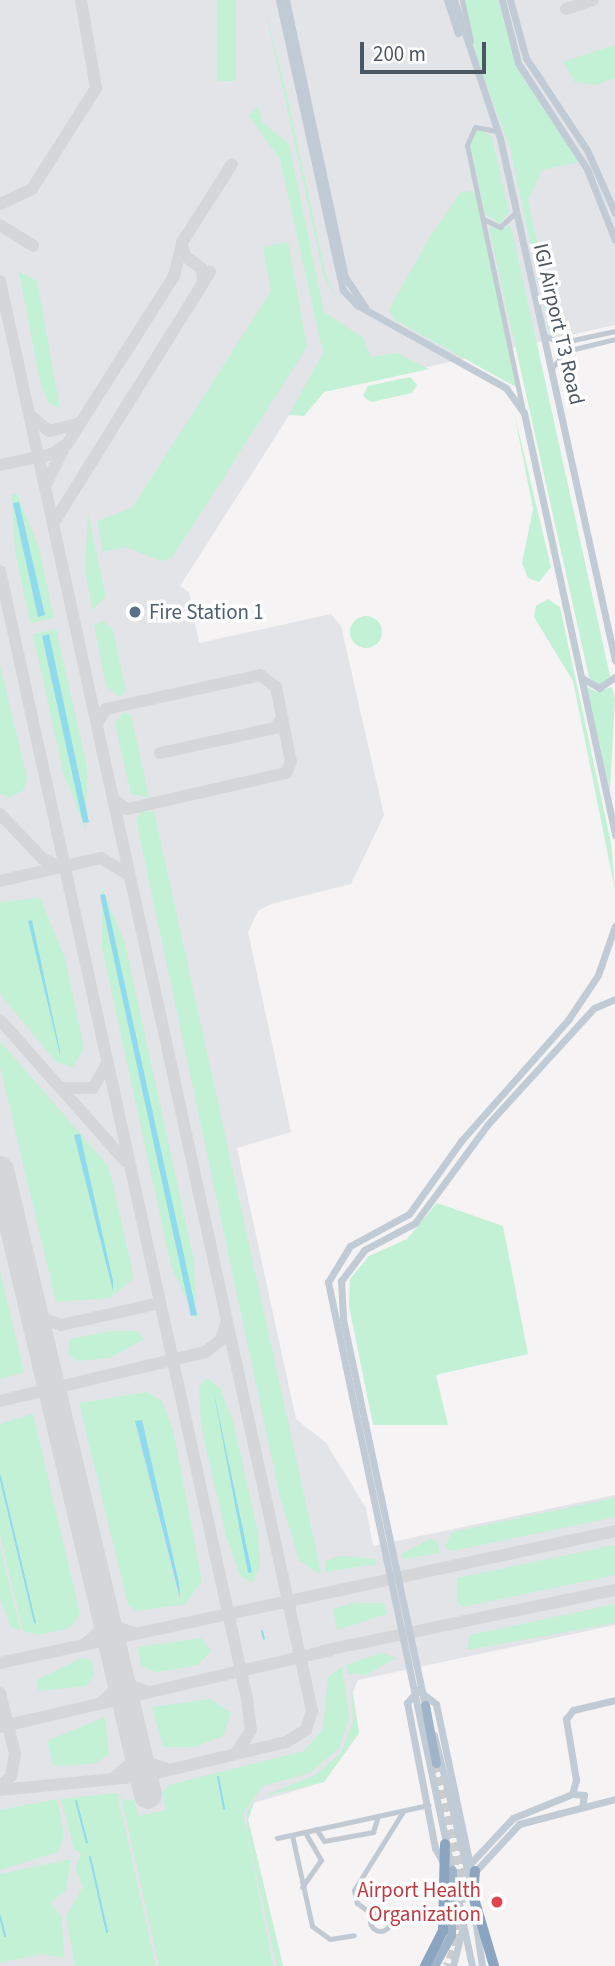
<!DOCTYPE html>
<style>
body{margin:0}
#map{position:relative;width:615px;height:1966px;overflow:hidden;background:#f5f3f3;font-family:"Source Sans 3",sans-serif}
div>[style]{position:absolute}
[style*='--x']{left:calc(var(--x)*1px);top:calc(var(--y)*1px);width:calc(var(--w)*1px);rotate:calc(var(--a)*1deg)}
.airport>*{inset:0;background:#e2e4e7}
.green>*{inset:0;background:#c3f1d5;transform-origin:0 0}
.round{border-radius:50%}
.water>*{inset:0;background:#90daee}
.stream>*{height:2px;margin:-1px;padding:0 1px;transform-origin:1px;border-radius:1px;background:#90daee}
.taxiway>*{height:12px;margin:-6px;padding:0 6px;transform-origin:6px;border-radius:6px;background:#d5d6d8}
.runway>*{height:28px;margin:-14px;padding:0 14px;transform-origin:14px;border-radius:14px;background:#d5d6d8}
.trunk-tunnel>*{height:9px;margin-top:-4.5px;transform-origin:0;background:repeating-linear-gradient(90deg,#caccce 0 9px,transparent 0 13.5px)}
.minor>*{height:5px;margin:-2.5px;padding:0 2.5px;transform-origin:2.5px;border-radius:2.5px;background:#c1cad2}
.minor>.ring{margin:-2.5px;padding:0;box-sizing:content-box;background:none;border:5px solid #c1cad2;border-radius:50%}
.secondary>*{height:7px;margin:-3.5px;padding:0 3.5px;transform-origin:3.5px;border-radius:3.5px;background:#c1cbd6}
.trunk>*{height:9px;margin:-4.5px;padding:0 4.5px;transform-origin:4.5px;border-radius:4.5px;background:#9fb4c9}
.motorway>*{height:10px;margin:-5px;padding:0 5px;transform-origin:5px;border-radius:5px;background:#8ba5c1}
.dots>*{width:19px;height:19px;translate:-50% -50%;box-sizing:border-box;border:4px solid #fff;border-radius:50%}
span{translate:-50% -50%;white-space:nowrap;text-align:center;line-height:1.15;-webkit-text-stroke:7px #fff;paint-order:stroke}
.street-label{font-size:21px;color:#4a5661}
.service-label{font-size:21px;color:#4e5e75}
.left{translate:0 -50%;text-align:left}
.health-label{font-size:21px;color:#be3a42}
.right{translate:-100% -50%;text-align:right}
.scale{position:absolute;left:360px;top:42px;width:126px;height:32px;box-sizing:border-box;border:4px solid #4a5661;border-top:0;padding-left:9px;font-size:21px;line-height:24px;white-space:nowrap;color:#4a5661;-webkit-text-stroke:5px #fff;paint-order:stroke}
</style>
<div id="map">
<div class="airport">
<div style="clip-path:polygon(0 0,615px 0,615px 325px,302px 395px,180px 586px,189px 592px,199px 643px,331px 614px,341px 626px,384px 815px,351px 884px,271px 904px,258px 911px,248px 932px,291px 1132px,237px 1148px,296px 1419px,326px 1443px,366px 1508px,373px 1546px,615px 1495px,615px 1625px,358px 1680px,353px 1692px,359px 1733px,324px 1782px,254px 1803px,248px 1819px,283px 1966px,0 1966px)"></div>
</div>
<div class="green">
<div style="left:217px;top:0;width:19px;height:81px"></div>
<div style="clip-path:polygon(263px 0,288px 100px,326px 276px,340px 305px,324px 277px)"></div>
<div style="clip-path:polygon(464px 0,498px 0,516px 67px,579px 162px,542px 170px,528px 200px,557px 333px,550px 335px,510px 148px,478px 61px)"></div>
<div style="clip-path:polygon(615px 45px,615px 78px,596px 85px,575px 82px,563px 62px)"></div>
<div style="clip-path:polygon(258px 106px,262px 122px,289px 144px,324px 312px,362px 337px,371px 357px,397px 353px,429px 369px,324px 392px,304px 416px,289px 415px,323px 353px,280px 159px,249px 116px)"></div>
<div style="clip-path:polygon(478px 128px,492px 137px,509px 212px,500px 224px,485px 214px,470px 144px)"></div>
<div style="clip-path:polygon(472px 191px,476px 195px,516px 387px,395px 320px,389px 310px,429px 238px,461px 192px)"></div>
<div style="clip-path:polygon(511px 226px,610px 676px,600px 686px,589px 677px,489px 228px)"></div>
<div style="clip-path:polygon(288px 242px,307px 347px,172px 558px,161px 561px,126px 547px,103px 552px,97px 521px,132px 508px,271px 291px,263px 247px)"></div>
<div style="clip-path:polygon(19px 272px,37px 281px,60px 408px,48px 403px,39px 377px)"></div>
<div style="clip-path:polygon(410px 377px,417px 385px,412px 393px,371px 402px,363px 396px,368px 386px)"></div>
<div style="clip-path:polygon(514px 412px,551px 567px,539px 582px,528px 578px,522px 563px,533px 509px)"></div>
<div style="clip-path:polygon(17px 494px,39px 548px,54px 618px,30px 623px,15px 551px,12px 495px)"></div>
<div style="clip-path:polygon(88px 513px,106px 597px,92px 610px,85px 569px)"></div>
<div style="clip-path:polygon(548px 599px,560px 607px,611px 843px,615px 890px,573px 681px,534px 617px,536px 606px)"></div>
<div class="round" style="left:350px;top:616px;width:32px;height:32px"></div>
<div style="clip-path:polygon(104px 621px,113px 630px,126px 691px,120px 697px,106px 686px,94px 625px)"></div>
<div style="clip-path:polygon(56px 629px,87px 766px,86px 830px,63px 772px,33px 634px)"></div>
<div style="clip-path:polygon(0 665px,27px 778px,24px 790px,10px 797px,0 794px)"></div>
<div style="clip-path:polygon(587px 687px,597px 692px,612px 687px,615px 698px,610px 791px)"></div>
<div style="clip-path:polygon(123px 713px,131px 714px,149px 797px,131px 794px,115px 724px)"></div>
<div style="clip-path:polygon(154px 811px,321px 1572px,318px 1573px,299px 1560px,280px 1497px,136px 820px,141px 812px)"></div>
<div style="clip-path:polygon(evenodd,102px 888px,125px 943px,194px 1260px,197px 1322px,171px 1266px,102px 948px,102px 888px,104px 894px,105px 894px,192px 1316px,100px 896px,104px 894px)"></div>
<div style="clip-path:polygon(40px 898px,65px 958px,84px 1048px,73px 1067px,56px 1062px,0 994px,0 902px)"></div>
<div style="clip-path:polygon(0 1041px,109px 1167px,134px 1278px,109px 1298px,56px 1302px,0 1067px)"></div>
<div style="clip-path:polygon(437px 1203px,503px 1226px,528px 1354px,436px 1375px,448px 1425px,373px 1425px,349px 1306px,350px 1279px,369px 1256px,407px 1239px)"></div>
<div style="clip-path:polygon(0 1271px,24px 1372px,0 1379px)"></div>
<div style="clip-path:polygon(111px 1331px,138px 1331px,144px 1339px,110px 1358px,77px 1361px,68px 1354px,70px 1339px)"></div>
<div style="clip-path:polygon(207px 1378px,220px 1388px,233px 1421px,258px 1532px,260px 1565px,253px 1583px,240px 1576px,226px 1535px,201px 1426px,199px 1387px)"></div>
<div style="clip-path:polygon(evenodd,147px 1392px,162px 1401px,174px 1434px,202px 1581px,185px 1604px,137px 1611px,128px 1605px,79px 1403px,147px 1392px,142px 1420px,179px 1583px,179px 1600px,135px 1422px,142px 1420px)"></div>
<div style="clip-path:polygon(33px 1414px,80px 1614px,69px 1628px,39px 1635px,23px 1631px,0 1535px,0 1424px)"></div>
<div style="clip-path:polygon(615px 1498px,615px 1517px,452px 1551px,445px 1547px,452px 1532px)"></div>
<div style="clip-path:polygon(429px 1539px,438px 1541px,439px 1553px,403px 1559px,402px 1554px)"></div>
<div style="clip-path:polygon(615px 1545px,615px 1575px,463px 1607px,457px 1602px,457px 1578px)"></div>
<div style="clip-path:polygon(0 1547px,21px 1631px,11px 1627px,0 1599px)"></div>
<div style="clip-path:polygon(341px 1556px,375px 1559px,376px 1564px,325px 1572px,326px 1561px)"></div>
<div style="clip-path:polygon(353px 1603px,384px 1603px,387px 1614px,337px 1630px,333px 1609px)"></div>
<div style="clip-path:polygon(615px 1604px,615px 1623px,467px 1650px,470px 1635px)"></div>
<div style="clip-path:polygon(201px 1638px,211px 1651px,198px 1665px,157px 1672px,141px 1666px,137px 1647px)"></div>
<div style="clip-path:polygon(381px 1653px,396px 1658px,366px 1675px,348px 1673px,346px 1665px)"></div>
<div style="clip-path:polygon(82px 1658px,92px 1660px,94px 1675px,86px 1686px,39px 1691px,36px 1680px)"></div>
<div style="clip-path:polygon(342px 1666px,349px 1716px,339px 1748px,310px 1773px,263px 1786px,243px 1813px,273px 1966px,159px 1966px,120px 1792px,124px 1801px,134px 1799px,138px 1816px,166px 1810px,162px 1793px,169px 1785px,304px 1751px,323px 1729px,328px 1678px)"></div>
<div style="clip-path:polygon(351px 1686px,359px 1733px,324px 1782px,262px 1797px,315px 1775px,341px 1753px,353px 1722px)"></div>
<div style="clip-path:polygon(211px 1699px,231px 1713px,223px 1736px,195px 1747px,163px 1747px,152px 1707px)"></div>
<div style="clip-path:polygon(105px 1717px,109px 1755px,93px 1764px,53px 1766px,47px 1741px)"></div>
<div style="clip-path:polygon(117px 1793px,156px 1966px,75px 1966px,66px 1916px,83px 1887px,75px 1869px,81px 1854px,74px 1849px,61px 1799px)"></div>
<div style="clip-path:polygon(255px 1798px,248px 1820px,283px 1966px,277px 1966px,247px 1832px,247px 1813px)"></div>
<div style="clip-path:polygon(57px 1799px,64px 1835px,58px 1852px,0 1870px,0 1810px)"></div>
<div style="clip-path:polygon(71px 1859px,66px 1890px,50px 1903px,62px 1917px,64px 1958px,41px 1954px,0 1963px,0 1874px)"></div>
</div>
<div class="water">
<div style="clip-path:polygon(19px 502px,45px 615px,38px 617px,13px 503px)"></div>
<div style="clip-path:polygon(49px 634px,89px 822px,83px 823px,42px 636px)"></div>
<div style="clip-path:polygon(105px 894px,197px 1315px,191px 1316px,100px 895px)"></div>
<div style="clip-path:polygon(32px 920px,60px 1051px,60px 1055px,28px 921px)"></div>
<div style="clip-path:polygon(80px 1134px,113px 1281px,113px 1291px,74px 1135px)"></div>
<div style="clip-path:polygon(212px 1384px,252px 1572px,248px 1573px)"></div>
<div style="clip-path:polygon(142px 1420px,179px 1583px,180px 1599px,135px 1421px)"></div>
</div>
<div class="stream">
<div style="--x:0;--y:1476;--w:151;--a:76.6"></div>
<div style="--x:262;--y:1631;--w:8;--a:76"></div>
<div style="--x:218;--y:1777;--w:32;--a:79"></div>
<div style="--x:76;--y:1801;--w:43;--a:75.3"></div>
<div style="--x:90;--y:1857;--w:77;--a:77.2"></div>
<div style="--x:0;--y:1916;--w:21;--a:76"></div>
</div>
<div class="taxiway">
<div style="--x:566;--y:9;--w:28;--a:-18"></div>
<div style="--x:0;--y:204;--w:35;--a:-25"></div>
<div style="--x:32;--y:189;--w:120;--a:-57.6"></div>
<div style="--x:96;--y:88;--w:89;--a:-99.7"></div>
<div style="--x:0;--y:225;--w:39;--a:32"></div>
<div style="--x:182;--y:244;--w:12;--a:76"></div>
<div style="--x:185;--y:256;--w:21;--a:37"></div>
<div style="--x:202;--y:269;--w:13;--a:86"></div>
<div style="--x:0;--y:281;--w:1464;--a:77.69"></div>
<div style="--x:312;--y:1711;--w:20;--a:108"></div>
<div style="--x:306;--y:1730;--w:23;--a:149"></div>
<div style="--x:286;--y:1742;--w:146;--a:166.5"></div>
<div style="--x:144;--y:1776;--w:145;--a:174.4"></div>
<div style="--x:31;--y:416;--w:23;--a:40"></div>
<div style="--x:49;--y:431;--w:30;--a:-14"></div>
<div style="--x:0;--y:465;--w:53;--a:-11.9"></div>
<div style="--x:52;--y:454;--w:18;--a:-34"></div>
<div style="--x:67;--y:444;--w:199;--a:-57.5"></div>
<div style="--x:174;--y:276;--w:36;--a:-76"></div>
<div style="--x:183;--y:241;--w:91;--a:-57.5"></div>
<div style="--x:45;--y:486;--w:40;--a:-63.4"></div>
<div style="--x:53;--y:524;--w:297;--a:-58.1"></div>
<div style="--x:0;--y:571;--w:1155;--a:77.65"></div>
<div style="--x:247;--y:1699;--w:31;--a:83"></div>
<div style="--x:251;--y:1730;--w:26;--a:122"></div>
<div style="--x:97;--y:723;--w:17;--a:-57"></div>
<div style="--x:106;--y:709;--w:158;--a:-12.4"></div>
<div style="--x:260;--y:675;--w:20;--a:37"></div>
<div style="--x:276;--y:687;--w:76;--a:78.7"></div>
<div style="--x:291;--y:762;--w:12;--a:114"></div>
<div style="--x:286;--y:773;--w:163;--a:167.2"></div>
<div style="--x:127;--y:809;--w:17;--a:-144"></div>
<div style="--x:160;--y:753;--w:118;--a:-12.3"></div>
<div style="--x:275;--y:728;--w:12;--a:-55"></div>
<div style="--x:0;--y:814;--w:62;--a:46.3"></div>
<div style="--x:43;--y:859;--w:17;--a:24"></div>
<div style="--x:0;--y:881;--w:104;--a:-12.8"></div>
<div style="--x:101;--y:858;--w:31;--a:31"></div>
<div style="--x:0;--y:1020;--w:188;--a:48.4"></div>
<div style="--x:64;--y:1088;--w:29;--a:0"></div>
<div style="--x:93;--y:1088;--w:28;--a:-60"></div>
<div style="--x:31;--y:1301;--w:20;--a:57"></div>
<div style="--x:42;--y:1318;--w:20;--a:20"></div>
<div style="--x:61;--y:1325;--w:101;--a:-12.5"></div>
<div style="--x:0;--y:1401;--w:211;--a:-13.4"></div>
<div style="--x:205;--y:1352;--w:20;--a:-37"></div>
<div style="--x:221;--y:1340;--w:17;--a:-73"></div>
<div style="--x:104;--y:1609;--w:24;--a:54"></div>
<div style="--x:118;--y:1628;--w:18;--a:16"></div>
<div style="--x:85;--y:1644;--w:20;--a:-41"></div>
<div style="--x:100;--y:1631;--w:21;--a:-79"></div>
<div style="--x:322;--y:1651;--w:299;--a:-11.8"></div>
<div style="--x:0;--y:1663;--w:629;--a:-12.11"></div>
<div style="--x:118;--y:1668;--w:18;--a:61"></div>
<div style="--x:127;--y:1684;--w:22;--a:21"></div>
<div style="--x:0;--y:1693;--w:63;--a:76.2"></div>
<div style="--x:15;--y:1754;--w:22;--a:100"></div>
<div style="--x:11;--y:1776;--w:16;--a:135"></div>
<div style="--x:100;--y:1704;--w:18;--a:-43"></div>
<div style="--x:113;--y:1692;--w:24;--a:-78"></div>
<div style="--x:0;--y:1727;--w:339;--a:-13.1"></div>
<div style="--x:136;--y:1745;--w:22;--a:54"></div>
<div style="--x:149;--y:1763;--w:20;--a:18"></div>
<div style="--x:115;--y:1777;--w:21;--a:-41"></div>
<div style="--x:131;--y:1763;--w:22;--a:-80"></div>
</div>
<div class="runway">
<div style="--x:0;--y:1170;--w:642;--a:76.68"></div>
</div>
<div class="trunk-tunnel">
<div style="--x:436;--y:1763;--w:120;--a:77.5"></div>
<div style="--x:462;--y:1880;--w:58;--a:93"></div>
<div style="--x:459;--y:1938;--w:30;--a:113"></div>
</div>
<div class="minor">
<div style="--x:462;--y:0;--w:42;--a:77.6"></div>
<div style="--x:496;--y:131;--w:21;--a:-169"></div>
<div style="--x:475;--y:127;--w:20;--a:114"></div>
<div style="--x:467;--y:145;--w:271;--a:78.1"></div>
<div style="--x:485;--y:220;--w:17;--a:25"></div>
<div style="--x:500;--y:227;--w:21;--a:-43"></div>
<div style="--x:544;--y:335;--w:17;--a:28"></div>
<div style="--x:559;--y:343;--w:57;--a:-12.1"></div>
<div style="--x:551;--y:369;--w:23;--a:-50"></div>
<div style="--x:566;--y:351;--w:50;--a:-13.8"></div>
<div style="--x:316;--y:1829;--w:14;--a:56"></div>
<div style="--x:324;--y:1841;--w:50;--a:-10.4"></div>
<div style="--x:373;--y:1832;--w:17;--a:-73"></div>
<div style="--x:292;--y:1835;--w:93;--a:77.6"></div>
<div style="--x:312;--y:1926;--w:22;--a:36"></div>
<div style="--x:330;--y:1939;--w:24;--a:-9"></div>
<div style="--x:277;--y:1838;--w:155;--a:-12.3"></div>
<div style="--x:302;--y:1887;--w:33;--a:-55"></div>
<div style="--x:321;--y:1860;--w:32;--a:-120"></div>
<div class="ring" style="left:370px;top:1911px;width:15px;height:15px"></div>
<div style="--x:372;--y:1914;--w:19;--a:-144"></div>
<div style="--x:357;--y:1903;--w:13;--a:-103"></div>
<div style="--x:354;--y:1890;--w:94;--a:-58"></div>
</div>
<div class="secondary">
<div style="--x:279;--y:0;--w:297;--a:77.6"></div>
<div style="--x:343;--y:290;--w:21;--a:47"></div>
<div style="--x:357;--y:305;--w:171;--a:29.1"></div>
<div style="--x:506;--y:388;--w:31;--a:54"></div>
<div style="--x:524;--y:413;--w:432;--a:77.8"></div>
<div style="--x:286;--y:0;--w:283;--a:78"></div>
<div style="--x:345;--y:277;--w:36;--a:56"></div>
<div style="--x:447;--y:0;--w:35;--a:72"></div>
<div style="--x:454;--y:0;--w:145;--a:71.6"></div>
<div style="--x:500;--y:138;--w:535;--a:77.58"></div>
<div style="--x:502;--y:0;--w:65;--a:75.7"></div>
<div style="--x:518;--y:63;--w:126;--a:56.9"></div>
<div style="--x:587;--y:169;--w:76;--a:68.5"></div>
<div style="--x:510;--y:0;--w:60;--a:74.6"></div>
<div style="--x:526;--y:58;--w:110;--a:56.5"></div>
<div style="--x:587;--y:150;--w:69;--a:66"></div>
<div style="--x:582;--y:678;--w:20;--a:30"></div>
<div style="--x:599;--y:688;--w:19;--a:-35"></div>
<div style="--x:426;--y:1710;--w:401;--a:-102"></div>
<div style="--x:343;--y:1318;--w:37;--a:-93"></div>
<div style="--x:341;--y:1281;--w:39;--a:-53"></div>
<div style="--x:364;--y:1250;--w:58;--a:-27.9"></div>
<div style="--x:415;--y:1223;--w:123;--a:-53.6"></div>
<div style="--x:488;--y:1124;--w:157;--a:-47.6"></div>
<div style="--x:594;--y:1008;--w:23;--a:-23"></div>
<div style="--x:434;--y:1735;--w:147;--a:76.2"></div>
<div style="--x:469;--y:1878;--w:89;--a:81.6"></div>
<div style="--x:573;--y:1794;--w:11;--a:5"></div>
<div style="--x:584;--y:1795;--w:12;--a:99"></div>
<div style="--x:444;--y:1864;--w:18;--a:-119"></div>
<div style="--x:435;--y:1848;--w:148;--a:-100.9"></div>
<div style="--x:407;--y:1703;--w:17;--a:-50"></div>
<div style="--x:418;--y:1690;--w:23;--a:38"></div>
<div style="--x:436;--y:1704;--w:159;--a:78.1"></div>
<div style="--x:469;--y:1865;--w:64;--a:-46.9"></div>
<div style="--x:513;--y:1818;--w:64;--a:-22.1"></div>
<div style="--x:572;--y:1794;--w:15;--a:-74"></div>
<div style="--x:576;--y:1780;--w:62;--a:-99.3"></div>
<div style="--x:566;--y:1719;--w:11;--a:-52"></div>
<div style="--x:573;--y:1710;--w:43;--a:-13.4"></div>
<div style="--x:472;--y:1875;--w:69;--a:-47.3"></div>
<div style="--x:519;--y:1824;--w:99;--a:-14.6"></div>
<div style="--x:453;--y:1966;--w:36;--a:-76"></div>
<div style="--x:472;--y:1966;--w:699;--a:-101.89"></div>
<div style="--x:328;--y:1282;--w:42;--a:-58.6"></div>
<div style="--x:350;--y:1246;--w:67;--a:-28.5"></div>
<div style="--x:409;--y:1214;--w:90;--a:-54.5"></div>
<div style="--x:461;--y:1141;--w:162;--a:-48.5"></div>
<div style="--x:568;--y:1020;--w:54;--a:-56.3"></div>
<div style="--x:598;--y:975;--w:52;--a:-70.9"></div>
</div>
<div class="trunk">
<div style="--x:425;--y:1705;--w:59;--a:79.3"></div>
<div style="--x:434;--y:1966;--w:35;--a:-61"></div>
<div style="--x:451;--y:1935;--w:65;--a:-89.1"></div>
</div>
<div class="motorway">
<div style="--x:475;--y:1871;--w:24;--a:95"></div>
<div style="--x:473;--y:1895;--w:74;--a:73.5"></div>
<div style="--x:425;--y:1966;--w:39;--a:-63"></div>
<div style="--x:443;--y:1931;--w:87;--a:-88.7"></div>
</div>
<div class="dots">
<div style="left:135px;top:612px;background:#5c6f8a"></div>
<div style="left:497px;top:1902px;background:#e0444e"></div>
</div>
<div class="street-label">
<span style="left:559px;top:324px;rotate:77deg">IGI Airport T3 Road</span>
</div>
<div class="service-label">
<span class="left" style="left:149px;top:612px">Fire Station 1</span>
</div>
<div class="health-label">
<span class="right" style="left:481px;top:1902px">Airport Health<br>Organization</span>
</div>
<div class="scale">200 m</div>
</div>
